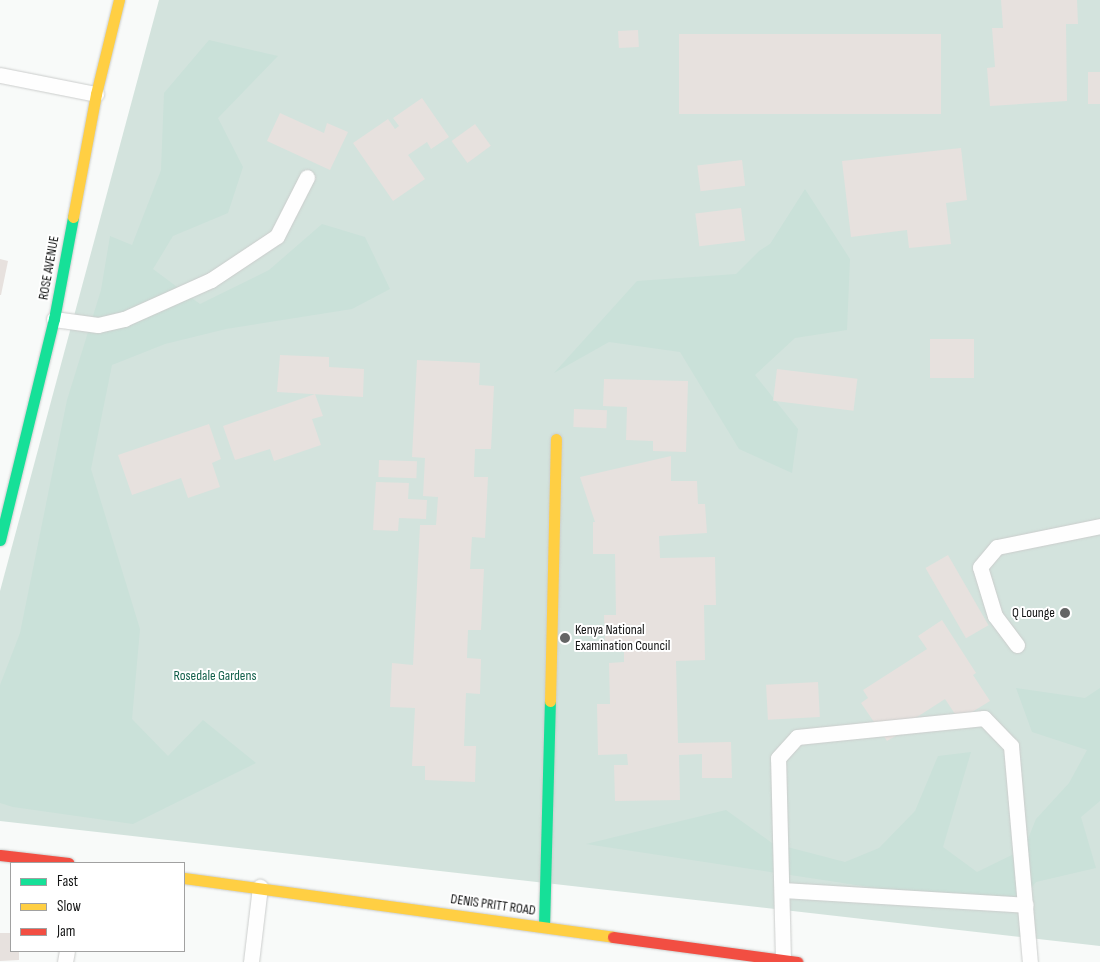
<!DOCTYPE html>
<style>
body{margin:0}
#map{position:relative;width:1100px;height:962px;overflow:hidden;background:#f8faf9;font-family:"Sofia Sans Condensed",sans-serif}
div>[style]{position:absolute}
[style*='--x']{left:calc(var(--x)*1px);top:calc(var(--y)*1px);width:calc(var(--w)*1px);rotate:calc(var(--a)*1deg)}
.green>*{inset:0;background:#d3e3dd}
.forest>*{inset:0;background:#cae1d9}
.building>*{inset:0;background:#e7e1de;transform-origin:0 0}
.roads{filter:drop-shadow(0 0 1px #cbcdcc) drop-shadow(0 0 1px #cbcdcc)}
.lane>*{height:15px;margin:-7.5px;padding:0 7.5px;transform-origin:7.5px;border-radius:7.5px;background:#fefefe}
.fast>*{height:11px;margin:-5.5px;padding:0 5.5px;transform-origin:5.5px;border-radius:5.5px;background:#16e098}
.slow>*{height:11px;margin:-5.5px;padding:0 5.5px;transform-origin:5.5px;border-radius:5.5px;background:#ffcf43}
.jam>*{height:11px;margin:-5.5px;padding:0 5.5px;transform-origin:5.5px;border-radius:5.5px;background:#f24e42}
.dots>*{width:14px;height:14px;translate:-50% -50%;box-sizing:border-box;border:2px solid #fff;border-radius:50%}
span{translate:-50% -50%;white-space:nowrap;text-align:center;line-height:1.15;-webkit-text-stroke:4px #fff;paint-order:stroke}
.street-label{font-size:14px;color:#141515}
.poi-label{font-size:14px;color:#141515}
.right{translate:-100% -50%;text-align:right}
.left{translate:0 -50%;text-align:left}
.park-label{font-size:14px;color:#125f4a}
.legend{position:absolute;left:10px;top:862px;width:175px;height:90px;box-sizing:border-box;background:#fff;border:1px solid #a1a1a1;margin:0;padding:6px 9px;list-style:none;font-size:15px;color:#141515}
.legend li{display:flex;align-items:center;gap:10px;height:25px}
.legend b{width:25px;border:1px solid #a1a1a1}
</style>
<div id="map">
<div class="green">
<div style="clip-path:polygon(159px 0,1100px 0,1100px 946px,0 821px,0 591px)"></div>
</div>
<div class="forest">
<div style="clip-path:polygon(209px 40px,278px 56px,218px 118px,243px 167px,228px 213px,173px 236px,153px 269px,200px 304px,269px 270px,322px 224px,365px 237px,390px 289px,352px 309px,226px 329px,165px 344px,112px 365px,91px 469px,140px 629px,132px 719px,168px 756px,203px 720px,256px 763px,133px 824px,13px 807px,0 803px,0 685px,20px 633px,67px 400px,101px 290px,110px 236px,132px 245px,161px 170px,164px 93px)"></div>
<div style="clip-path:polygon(805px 189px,850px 259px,847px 330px,795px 338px,755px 375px,798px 429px,792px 473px,739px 449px,680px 352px,609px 342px,554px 373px,637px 281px,736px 274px,759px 251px,770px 244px)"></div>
<div style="clip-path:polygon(1016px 688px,1085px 698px,1100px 688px,1100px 801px,1081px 817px,1096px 868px,1036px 882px,1017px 907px,922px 902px,876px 888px,586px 844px,726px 810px,772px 843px,845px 862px,879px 848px,915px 811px,938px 756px,971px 752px,943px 847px,977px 872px,1024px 849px,1036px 819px,1069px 783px,1087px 750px,1032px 732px)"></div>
</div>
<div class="building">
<div style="clip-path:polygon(1001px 0,1077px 0,1078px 24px,1066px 24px,1067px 101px,990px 106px,987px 68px,995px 67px,992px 28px,1003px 28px)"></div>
<div style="left:638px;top:30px;width:17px;height:20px;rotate:87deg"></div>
<div style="left:679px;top:34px;width:262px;height:80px"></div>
<div style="left:1088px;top:72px;width:12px;height:32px"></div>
<div style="clip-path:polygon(422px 98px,449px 137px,431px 149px,427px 142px,408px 155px,425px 179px,393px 201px,353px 143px,388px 119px,395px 129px,399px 126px,393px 118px)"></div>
<div style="clip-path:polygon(280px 113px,324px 133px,327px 123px,348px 132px,330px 170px,267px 141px)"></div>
<div style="left:475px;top:124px;width:27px;height:29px;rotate:54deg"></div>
<div style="clip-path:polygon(961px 148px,967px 200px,946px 203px,951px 244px,909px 248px,907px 230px,851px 237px,842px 161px)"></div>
<div style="left:742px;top:160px;width:26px;height:45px;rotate:83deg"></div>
<div style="left:741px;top:208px;width:33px;height:46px;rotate:83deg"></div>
<div style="clip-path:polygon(0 259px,8px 261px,1px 295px,0 295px)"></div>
<div style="left:930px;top:339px;width:44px;height:39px"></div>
<div style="clip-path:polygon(280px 355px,329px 357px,329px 367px,364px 369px,363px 397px,277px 392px)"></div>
<div style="clip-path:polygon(417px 360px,480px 363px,479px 385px,494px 386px,491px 449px,475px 449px,474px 477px,488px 477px,485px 538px,472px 537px,470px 569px,484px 569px,481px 630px,468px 630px,467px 658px,481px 659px,480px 694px,466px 693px,464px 746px,476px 746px,475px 782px,425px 780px,425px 766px,412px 766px,415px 708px,390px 707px,392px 663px,413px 665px,420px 525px,436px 525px,438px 497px,423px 496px,425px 458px,412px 457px)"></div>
<div style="left:777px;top:369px;width:81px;height:32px;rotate:7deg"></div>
<div style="clip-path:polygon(604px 379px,688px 381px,686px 452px,653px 451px,653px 441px,626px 440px,627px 407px,603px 406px)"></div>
<div style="clip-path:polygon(315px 394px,323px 416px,312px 419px,321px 445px,274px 461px,270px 449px,235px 460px,223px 426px)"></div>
<div style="left:574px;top:409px;width:33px;height:18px;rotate:2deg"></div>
<div style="clip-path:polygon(209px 424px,221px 459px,212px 463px,220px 487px,188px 498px,181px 478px,132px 495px,118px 455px)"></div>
<div style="clip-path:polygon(671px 456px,671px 481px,697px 481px,698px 504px,705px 504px,707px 533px,659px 536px,660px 558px,715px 557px,716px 605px,704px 605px,705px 660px,676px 661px,678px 743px,731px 742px,732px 778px,702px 778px,702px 754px,679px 755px,680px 800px,615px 801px,614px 765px,628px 765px,627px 754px,598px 755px,597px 704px,610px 704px,609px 663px,624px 662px,624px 642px,605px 643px,604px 615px,616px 615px,615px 554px,593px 554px,593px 522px,595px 522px,580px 477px)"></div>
<div style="left:379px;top:460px;width:38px;height:17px;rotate:2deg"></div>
<div style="clip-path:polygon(376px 482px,409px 483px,408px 499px,427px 500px,426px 519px,399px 518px,398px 531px,373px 530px)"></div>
<div style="left:948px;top:555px;width:81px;height:26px;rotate:60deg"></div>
<div style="clip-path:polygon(942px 620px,976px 673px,973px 675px,990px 701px,959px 720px,945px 699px,900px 728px,902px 732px,887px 741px,861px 703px,868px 698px,863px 690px,927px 649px,918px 636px)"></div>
<div style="left:818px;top:682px;width:35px;height:52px;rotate:87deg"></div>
<div style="clip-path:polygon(0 933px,11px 933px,11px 951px,19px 951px,19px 960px,0 961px)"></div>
</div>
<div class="roads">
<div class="lane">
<div style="--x:0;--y:75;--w:98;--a:11.2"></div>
<div style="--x:54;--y:319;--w:44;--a:7.8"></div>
<div style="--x:98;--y:325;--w:27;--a:-13"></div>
<div style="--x:124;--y:319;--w:95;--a:-24.1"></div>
<div style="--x:211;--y:280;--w:79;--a:-33.7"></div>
<div style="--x:277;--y:236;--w:66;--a:-63"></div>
<div style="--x:1017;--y:645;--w:36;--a:-127"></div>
<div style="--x:995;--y:616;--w:51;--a:-107"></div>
<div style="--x:980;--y:567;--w:26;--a:-50"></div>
<div style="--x:997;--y:547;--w:105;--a:-11.5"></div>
<div style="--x:782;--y:890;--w:244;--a:3.5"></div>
<div style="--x:783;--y:960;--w:202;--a:-91.4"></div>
<div style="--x:778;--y:758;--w:28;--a:-48"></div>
<div style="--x:797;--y:737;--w:188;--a:-5.8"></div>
<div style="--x:984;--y:718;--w:39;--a:46"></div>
<div style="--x:1011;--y:746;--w:217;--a:85"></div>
<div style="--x:65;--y:962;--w:11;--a:-80"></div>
<div style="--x:251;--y:962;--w:76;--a:-83.2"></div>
</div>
<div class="fast">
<div style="--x:0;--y:540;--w:228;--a:-76.3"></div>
<div style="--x:54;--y:319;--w:104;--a:-79.4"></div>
<div style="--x:544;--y:927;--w:226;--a:-88.5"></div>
</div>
<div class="slow">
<div style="--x:73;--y:217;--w:125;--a:-79.4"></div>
<div style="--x:96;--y:94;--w:97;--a:-76.3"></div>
<div style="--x:550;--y:701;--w:262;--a:-88.7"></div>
<div style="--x:184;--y:878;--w:433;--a:7.8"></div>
</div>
<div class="jam">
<div style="--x:0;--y:855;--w:69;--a:6.6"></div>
<div style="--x:613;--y:937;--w:186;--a:7.7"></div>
</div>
</div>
<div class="dots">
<div style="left:1065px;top:613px;background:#646565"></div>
<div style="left:565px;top:638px;background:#646565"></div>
</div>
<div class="street-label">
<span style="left:49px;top:268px;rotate:-80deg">ROSE AVENUE</span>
<span style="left:493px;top:905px;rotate:8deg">DENIS PRITT ROAD</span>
</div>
<div class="poi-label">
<span class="right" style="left:1055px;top:613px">Q Lounge</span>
<span class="left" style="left:575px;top:638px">Kenya National<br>Examination Council</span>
</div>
<div class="park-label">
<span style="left:215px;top:676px">Rosedale Gardens</span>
</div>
<ul class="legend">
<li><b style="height:6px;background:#16e098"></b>Fast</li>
<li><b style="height:6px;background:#ffcf43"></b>Slow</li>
<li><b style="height:6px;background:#f24e42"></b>Jam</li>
</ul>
</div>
